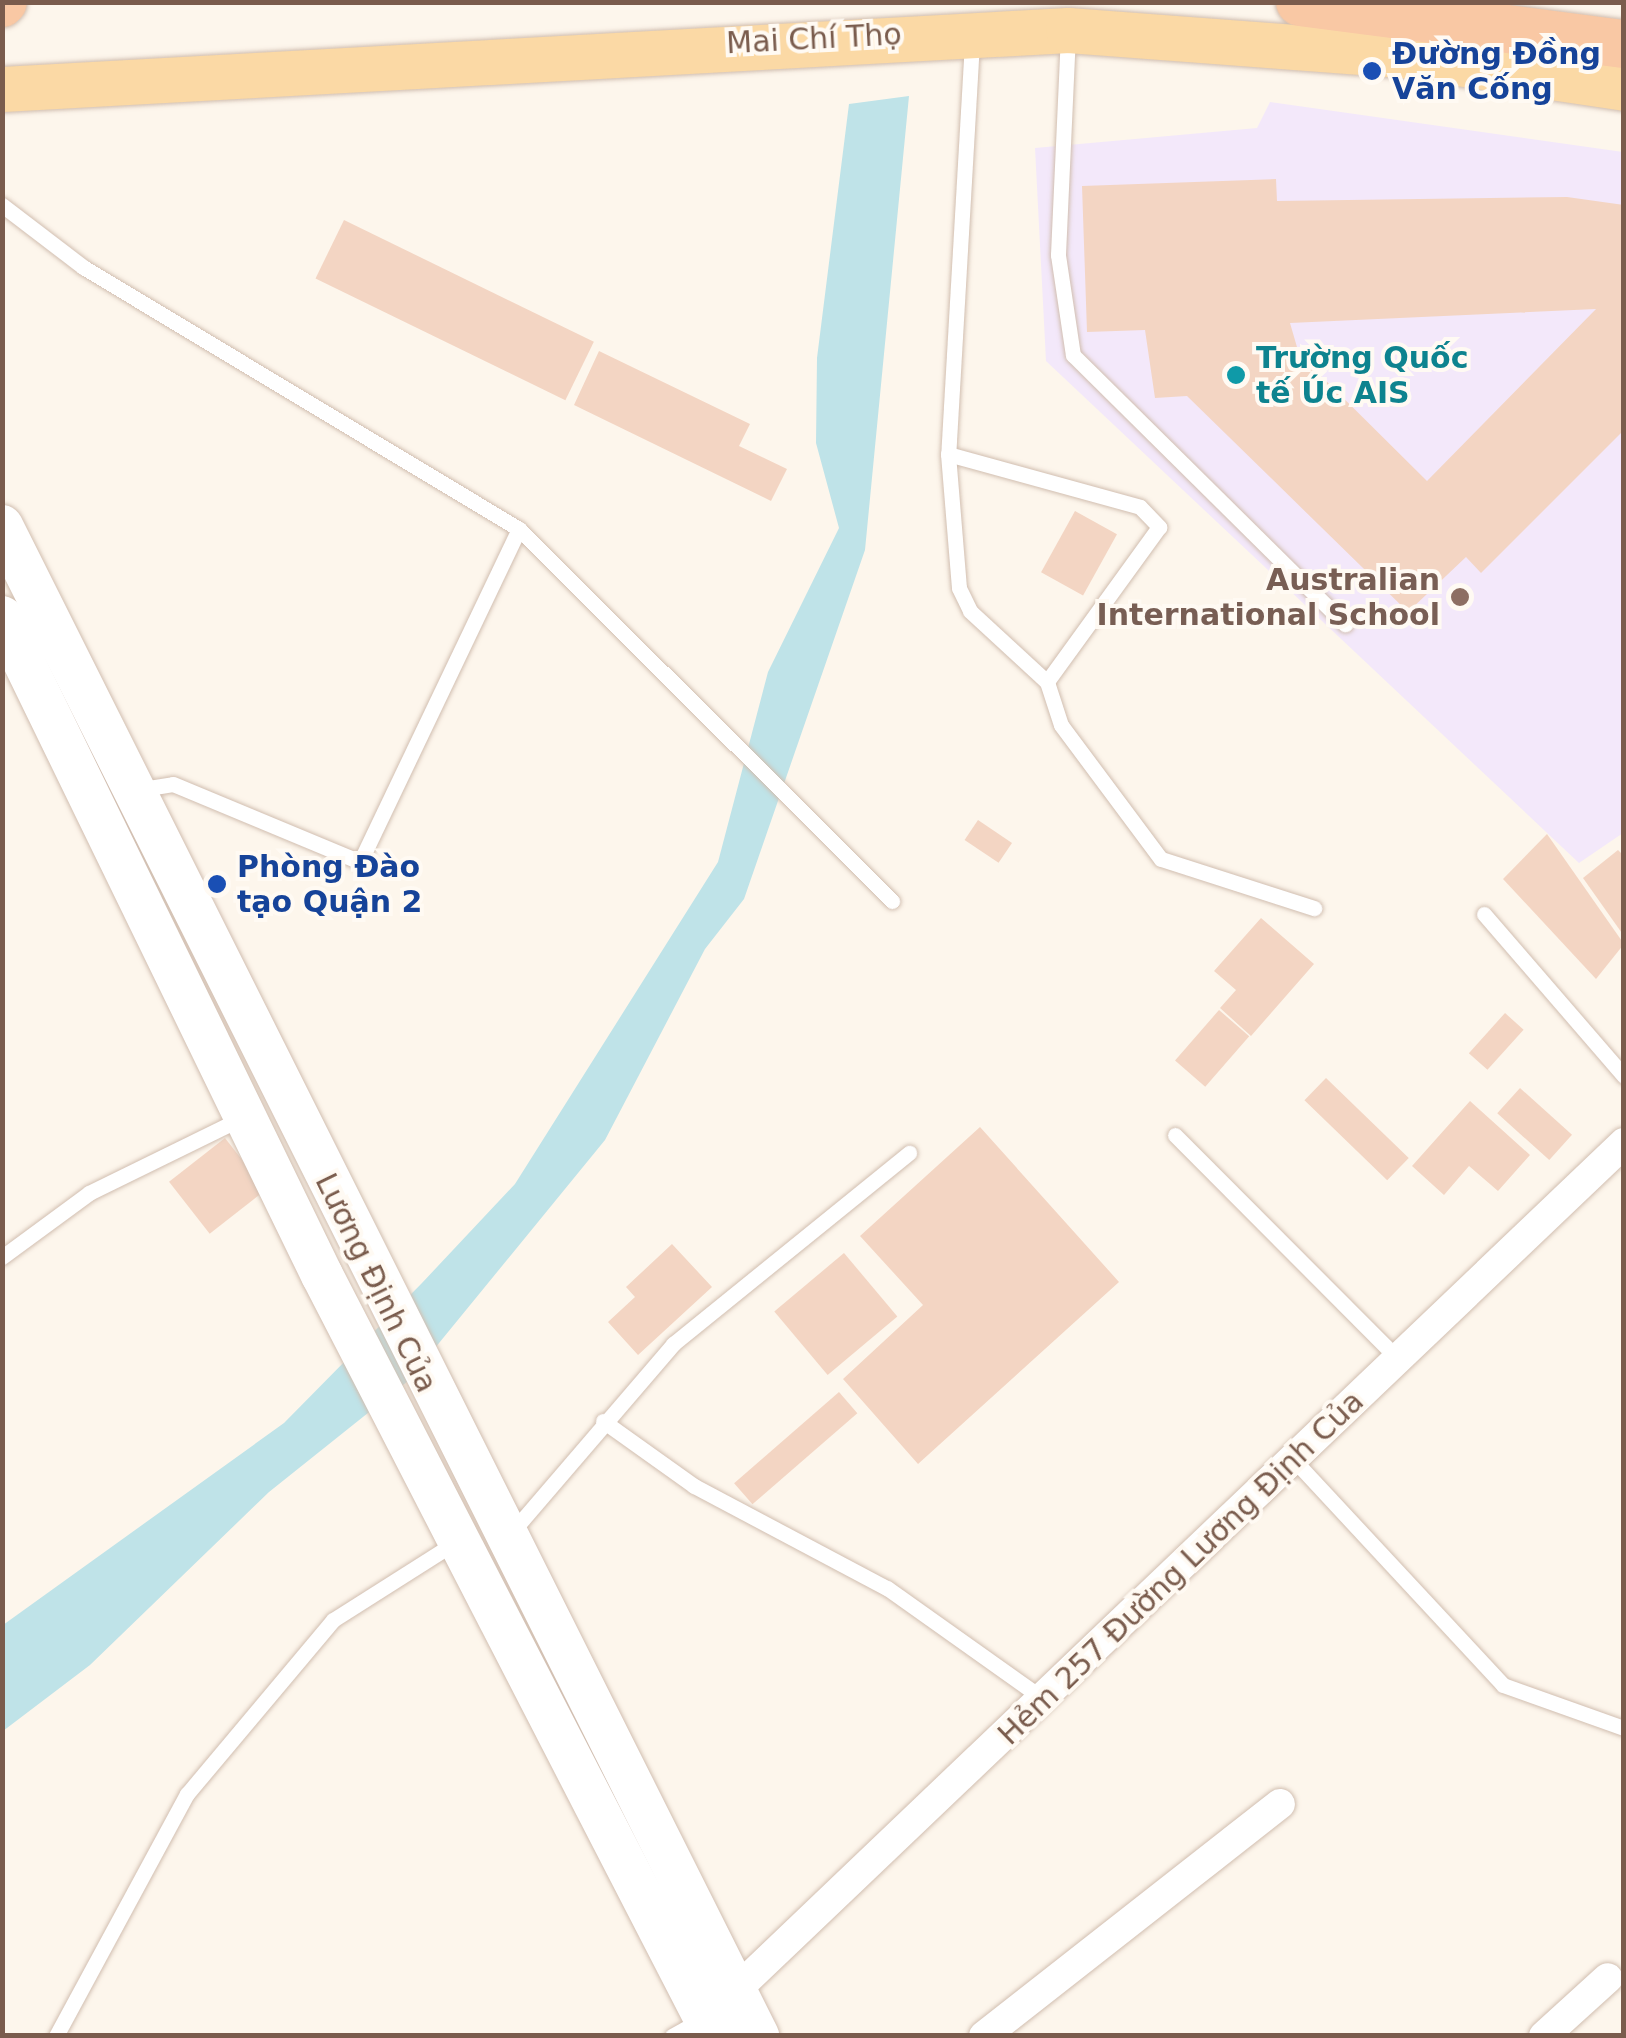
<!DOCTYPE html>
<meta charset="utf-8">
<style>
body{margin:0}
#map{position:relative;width:1626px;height:2038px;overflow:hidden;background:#fdf6ec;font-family:"DejaVu Sans",sans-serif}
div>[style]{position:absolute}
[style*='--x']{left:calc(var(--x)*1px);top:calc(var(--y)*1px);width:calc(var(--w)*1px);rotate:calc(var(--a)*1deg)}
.education>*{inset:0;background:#f3e8fa}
.water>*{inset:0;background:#bfe3e8}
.building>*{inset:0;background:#f3d5c3;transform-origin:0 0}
.roads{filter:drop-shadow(0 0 2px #d1beb0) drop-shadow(0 0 2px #d1beb0)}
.service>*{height:15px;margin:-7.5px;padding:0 7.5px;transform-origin:7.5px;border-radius:7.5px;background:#fff}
.minor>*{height:30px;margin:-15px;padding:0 15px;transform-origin:15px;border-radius:15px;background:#fff}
.secondary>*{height:42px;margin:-21px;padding:0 21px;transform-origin:21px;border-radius:21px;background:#fff}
.primary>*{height:45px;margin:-22.5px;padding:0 22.5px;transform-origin:22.5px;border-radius:22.5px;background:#fbd9a5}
.trunk>*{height:48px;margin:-24px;padding:0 24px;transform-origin:24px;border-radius:24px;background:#f9c8a4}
.dots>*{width:28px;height:28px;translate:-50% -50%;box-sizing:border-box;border:5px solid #fffaf3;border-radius:50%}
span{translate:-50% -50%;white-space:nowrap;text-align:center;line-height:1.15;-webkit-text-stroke:8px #fffaf3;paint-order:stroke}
.street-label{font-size:30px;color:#7a5c4d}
.transit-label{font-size:30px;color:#164399;font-weight:700}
.left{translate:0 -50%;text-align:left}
.culture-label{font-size:30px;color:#0d838f;font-weight:700}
.education-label{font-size:30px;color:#785e54;font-weight:700}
.right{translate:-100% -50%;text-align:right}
.frame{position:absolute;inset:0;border:5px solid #7a5c4d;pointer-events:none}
</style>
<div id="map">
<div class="education">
<div style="clip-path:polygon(1270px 102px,1623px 152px,1623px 833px,1579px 863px,1046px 361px,1035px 148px,1257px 128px)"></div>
</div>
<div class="water">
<div style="clip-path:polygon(909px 96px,865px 550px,744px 899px,705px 949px,605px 1140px,408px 1381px,269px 1492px,90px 1665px,3px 1731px,3px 1625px,284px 1423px,422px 1283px,515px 1184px,718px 862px,768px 672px,839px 528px,816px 443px,817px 358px,849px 104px)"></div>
</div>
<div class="building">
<div style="clip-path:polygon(evenodd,1276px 179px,1277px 201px,1567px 197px,1624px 205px,1624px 430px,1481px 573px,1466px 557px,1408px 612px,1187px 396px,1155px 398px,1145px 330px,1087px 332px,1082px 186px,1276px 179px,1596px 309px,1427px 481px,1299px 354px,1290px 323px,1596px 309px)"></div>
<div style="left:344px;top:220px;width:278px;height:65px;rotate:26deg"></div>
<div style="clip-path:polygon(599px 351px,750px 424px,739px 446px,787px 469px,771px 501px,574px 405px)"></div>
<div style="left:1075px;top:511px;width:48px;height:70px;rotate:29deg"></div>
<div style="left:978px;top:820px;width:41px;height:24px;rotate:34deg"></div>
<div style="clip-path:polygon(1547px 834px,1624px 944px,1596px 979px,1503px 879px)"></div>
<div style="clip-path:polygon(1618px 850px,1624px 856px,1624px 936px,1583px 878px)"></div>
<div style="clip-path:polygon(1261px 918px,1314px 964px,1251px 1036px,1220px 1008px,1236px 990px,1214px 971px)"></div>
<div style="left:1219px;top:1010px;width:40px;height:67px;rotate:41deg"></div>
<div style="left:1505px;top:1013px;width:25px;height:54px;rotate:42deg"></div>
<div style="left:1326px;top:1078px;width:115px;height:31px;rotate:44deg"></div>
<div style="left:1520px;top:1088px;width:70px;height:34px;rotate:42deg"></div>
<div style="clip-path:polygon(1470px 1101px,1530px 1155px,1498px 1191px,1469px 1166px,1444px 1195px,1412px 1166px)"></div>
<div style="clip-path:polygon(980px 1127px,1119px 1282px,918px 1464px,843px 1379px,923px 1305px,860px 1236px)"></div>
<div style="left:225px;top:1138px;width:66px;height:71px;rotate:52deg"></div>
<div style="clip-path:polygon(672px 1244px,712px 1287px,638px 1355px,608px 1322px,635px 1297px,626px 1287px)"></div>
<div style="left:844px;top:1253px;width:83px;height:91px;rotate:50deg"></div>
<div style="left:839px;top:1392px;width:28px;height:139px;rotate:49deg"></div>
</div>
<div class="roads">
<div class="service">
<div style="--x:1068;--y:34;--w:221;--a:92.6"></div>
<div style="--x:1058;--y:255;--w:101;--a:81.5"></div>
<div style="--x:1073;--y:355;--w:383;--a:44.7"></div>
<div style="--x:972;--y:42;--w:413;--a:93.3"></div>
<div style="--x:948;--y:454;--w:199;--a:15.4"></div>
<div style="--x:1140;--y:507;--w:28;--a:46"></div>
<div style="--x:1159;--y:527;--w:191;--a:125.9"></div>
<div style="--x:1047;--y:682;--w:45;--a:72"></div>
<div style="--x:1061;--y:725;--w:167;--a:53.3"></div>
<div style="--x:1161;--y:859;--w:161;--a:17.8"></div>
<div style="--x:2;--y:205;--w:102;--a:37.4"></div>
<div style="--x:83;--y:267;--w:509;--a:31"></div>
<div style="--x:519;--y:529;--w:527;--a:44.92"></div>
<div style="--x:948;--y:454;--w:134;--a:85.3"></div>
<div style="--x:959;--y:588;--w:25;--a:64"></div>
<div style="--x:970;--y:611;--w:105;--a:42.7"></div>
<div style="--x:136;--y:790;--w:37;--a:-9"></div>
<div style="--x:173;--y:784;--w:203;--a:22.6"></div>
<div style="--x:360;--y:862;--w:369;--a:-64.5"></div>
<div style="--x:1484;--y:914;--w:214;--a:49.2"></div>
<div style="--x:1175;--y:1135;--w:299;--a:45.1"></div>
<div style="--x:2;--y:1257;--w:108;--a:-36.3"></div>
<div style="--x:89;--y:1193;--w:173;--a:-26.1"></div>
<div style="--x:603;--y:1421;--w:112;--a:35.5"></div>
<div style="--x:694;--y:1486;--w:218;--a:27.9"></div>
<div style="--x:887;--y:1588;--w:191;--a:35.4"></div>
<div style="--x:1294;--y:1460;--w:307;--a:47.1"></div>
<div style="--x:1503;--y:1685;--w:128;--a:19.6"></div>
<div style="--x:512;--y:1532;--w:248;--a:-49.4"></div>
<div style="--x:673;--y:1344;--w:304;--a:-39"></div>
<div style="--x:56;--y:2036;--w:275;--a:-61.6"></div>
<div style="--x:187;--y:1794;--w:227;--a:-50"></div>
<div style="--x:333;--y:1620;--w:146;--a:-32.4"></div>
<div style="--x:672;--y:2036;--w:37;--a:-29"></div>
</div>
<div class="minor">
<div style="--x:736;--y:1990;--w:1227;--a:-43.65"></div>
<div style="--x:984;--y:2036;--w:376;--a:-38.1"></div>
<div style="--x:1544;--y:2036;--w:86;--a:-42.2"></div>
</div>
<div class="secondary">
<div style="--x:2;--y:526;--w:1689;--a:63.4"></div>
<div style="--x:2;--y:617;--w:732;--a:64.07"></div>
<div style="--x:322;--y:1275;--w:856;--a:62.75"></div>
</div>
<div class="primary">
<div style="--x:2;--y:89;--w:1068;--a:-3.17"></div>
<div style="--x:1068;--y:30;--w:344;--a:4.3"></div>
<div style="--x:1411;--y:56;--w:215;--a:8.5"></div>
</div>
<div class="trunk">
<div style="--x:1300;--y:2;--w:327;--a:7.4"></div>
<div style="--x:2;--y:3;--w:1;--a:-45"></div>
</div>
</div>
<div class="dots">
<div style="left:1372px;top:71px;background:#1a4fb4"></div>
<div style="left:1236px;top:375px;background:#0f9aa8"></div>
<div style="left:1460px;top:597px;background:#8d6e63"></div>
<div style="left:217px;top:884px;background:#1a4fb4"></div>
</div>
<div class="street-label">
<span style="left:814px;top:39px;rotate:-3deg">Mai Chí Thọ</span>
<span style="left:376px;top:1283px;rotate:64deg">Lương Định Của</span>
<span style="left:1181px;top:1568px;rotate:-44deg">Hẻm 257 Đường Lương Định Của</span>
</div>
<div class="transit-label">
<span class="left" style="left:1392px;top:71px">Đường Đồng<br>Văn Cống</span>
<span class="left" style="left:237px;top:884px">Phòng Đào<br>tạo Quận 2</span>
</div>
<div class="culture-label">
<span class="left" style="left:1256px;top:375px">Trường Quốc<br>tế Úc AIS</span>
</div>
<div class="education-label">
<span class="right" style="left:1440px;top:597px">Australian<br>International School</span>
</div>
<div class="frame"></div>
</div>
